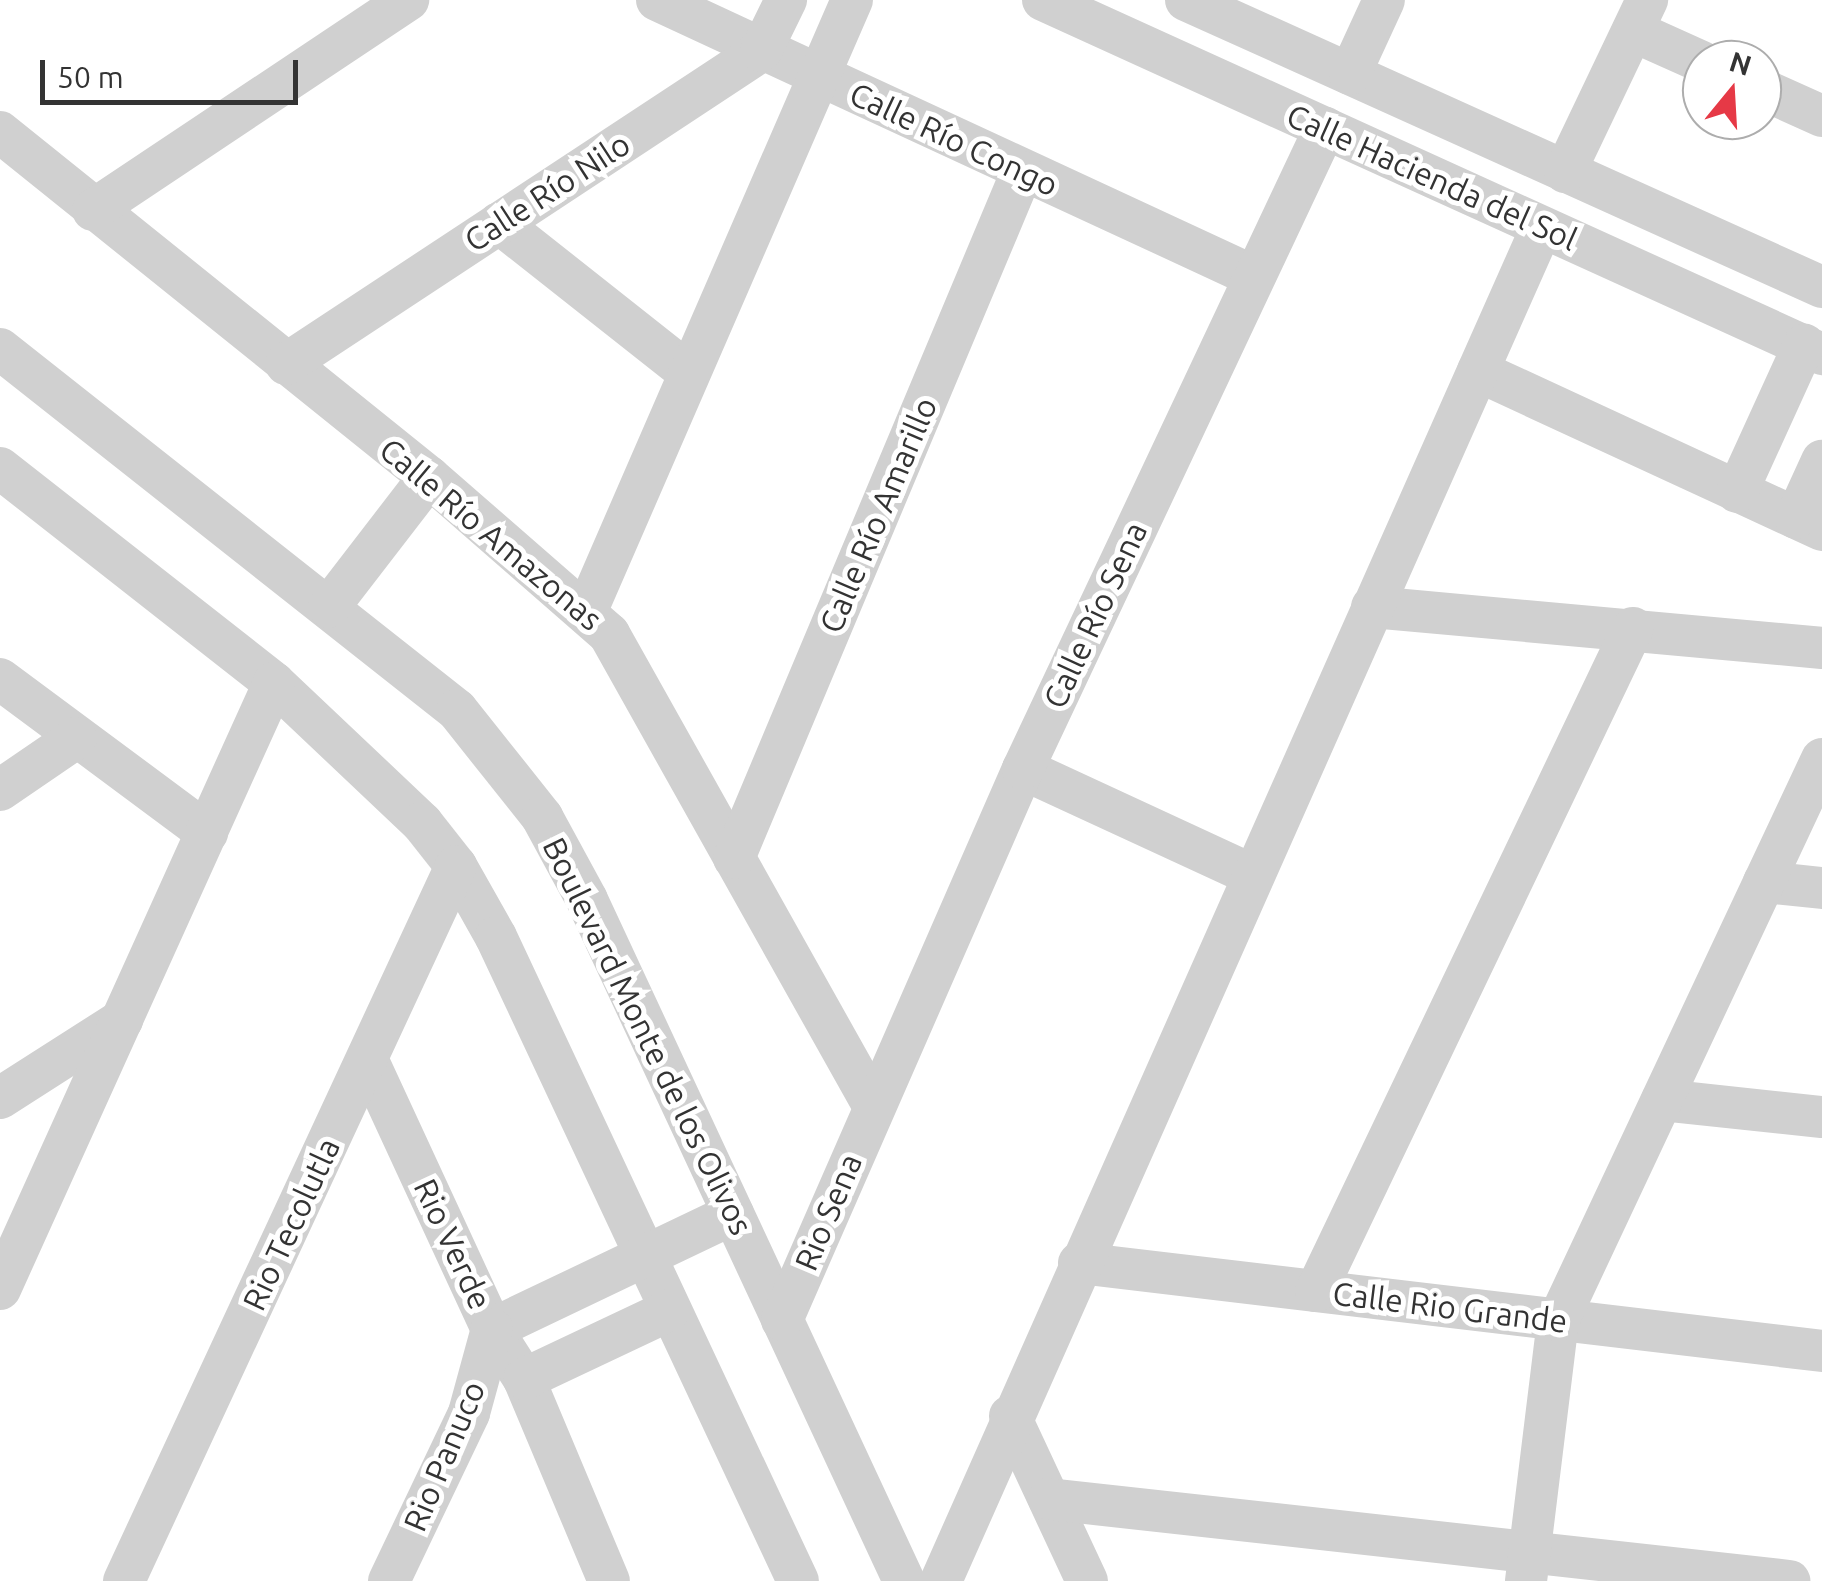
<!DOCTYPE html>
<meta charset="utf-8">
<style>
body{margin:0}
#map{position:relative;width:1822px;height:1581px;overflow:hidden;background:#fff;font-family:Ubuntu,sans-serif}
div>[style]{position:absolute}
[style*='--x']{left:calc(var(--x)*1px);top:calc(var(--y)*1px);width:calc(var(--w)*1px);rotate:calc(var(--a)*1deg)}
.minor>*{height:42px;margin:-21px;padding:0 21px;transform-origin:21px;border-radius:21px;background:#d0d0d0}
span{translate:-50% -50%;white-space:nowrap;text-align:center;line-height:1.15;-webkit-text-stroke:10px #fff;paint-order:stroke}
.street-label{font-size:32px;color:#333}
.north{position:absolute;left:1682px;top:40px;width:100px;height:100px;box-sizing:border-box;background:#fff;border:2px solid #adadad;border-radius:50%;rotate:18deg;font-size:28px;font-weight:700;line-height:40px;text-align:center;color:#333}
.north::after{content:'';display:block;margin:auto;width:35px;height:45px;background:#e63946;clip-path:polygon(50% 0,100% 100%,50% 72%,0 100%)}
.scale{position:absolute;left:40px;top:60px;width:258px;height:45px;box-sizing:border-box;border:5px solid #333;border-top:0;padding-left:12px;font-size:30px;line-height:35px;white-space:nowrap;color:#333;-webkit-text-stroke:8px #fff;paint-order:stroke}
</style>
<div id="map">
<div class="minor">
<div style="--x:657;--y:0;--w:657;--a:24.85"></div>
<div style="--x:1043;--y:0;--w:856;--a:24.44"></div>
<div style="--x:1186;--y:0;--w:698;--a:24.29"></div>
<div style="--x:1633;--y:31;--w:76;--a:24.2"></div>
<div style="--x:1350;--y:74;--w:81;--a:-65.3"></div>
<div style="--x:1762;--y:89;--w:66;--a:24.2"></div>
<div style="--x:0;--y:132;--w:551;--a:38.81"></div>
<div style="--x:429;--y:477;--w:239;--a:41.1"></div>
<div style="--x:609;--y:634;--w:540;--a:60.73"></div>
<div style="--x:1565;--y:172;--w:191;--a:-64.5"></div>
<div style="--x:93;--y:210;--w:379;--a:-33.7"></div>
<div style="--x:499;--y:223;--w:241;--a:38.3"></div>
<div style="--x:0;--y:349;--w:582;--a:38.31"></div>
<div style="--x:457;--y:710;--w:137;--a:51.5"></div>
<div style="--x:542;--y:817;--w:94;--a:61.5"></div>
<div style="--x:587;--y:900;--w:751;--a:65.04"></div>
<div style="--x:286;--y:364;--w:569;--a:-33.38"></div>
<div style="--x:761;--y:51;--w:57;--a:-63.9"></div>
<div style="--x:1478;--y:371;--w:379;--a:24.8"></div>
<div style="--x:0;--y:468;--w:348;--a:38.1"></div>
<div style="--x:274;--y:683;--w:204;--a:43.4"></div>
<div style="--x:422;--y:823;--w:55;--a:51.7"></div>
<div style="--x:456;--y:866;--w:81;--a:60.6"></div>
<div style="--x:496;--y:937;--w:711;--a:64.88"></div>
<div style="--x:1737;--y:492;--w:162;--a:-65.5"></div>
<div style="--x:1796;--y:518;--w:63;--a:-65.5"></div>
<div style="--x:329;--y:607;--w:164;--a:-52.4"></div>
<div style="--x:1372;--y:607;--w:452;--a:5.2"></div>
<div style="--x:587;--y:610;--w:665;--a:-66.52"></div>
<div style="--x:0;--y:679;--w:258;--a:36.6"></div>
<div style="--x:1023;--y:769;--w:252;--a:24.8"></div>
<div style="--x:0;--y:790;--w:92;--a:-34.4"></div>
<div style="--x:734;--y:858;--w:744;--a:-67.23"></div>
<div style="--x:1764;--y:882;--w:58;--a:5.9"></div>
<div style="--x:368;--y:1061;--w:295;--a:65.2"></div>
<div style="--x:492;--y:1329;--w:59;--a:57.4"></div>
<div style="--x:524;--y:1379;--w:219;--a:67.2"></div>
<div style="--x:0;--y:1098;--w:145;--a:-32.6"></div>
<div style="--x:1662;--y:1100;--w:161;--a:6.1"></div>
<div style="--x:1079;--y:1263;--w:748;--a:6.75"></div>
<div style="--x:0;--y:1289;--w:665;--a:-65.67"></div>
<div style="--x:1316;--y:1291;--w:735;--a:-64.45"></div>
<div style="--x:782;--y:1320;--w:601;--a:-66.38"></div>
<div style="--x:1023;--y:769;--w:709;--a:-64.77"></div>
<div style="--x:492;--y:1329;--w:267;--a:-25.5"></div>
<div style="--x:524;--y:1379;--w:161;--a:-25.3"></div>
<div style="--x:1010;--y:1416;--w:182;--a:65"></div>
<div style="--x:1049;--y:1499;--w:745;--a:6.32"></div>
<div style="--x:124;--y:1581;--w:788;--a:-65.09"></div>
<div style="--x:389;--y:1581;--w:186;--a:-64.5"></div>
<div style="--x:469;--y:1413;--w:87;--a:-74.7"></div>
<div style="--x:941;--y:1581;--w:1481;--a:-66.07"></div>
<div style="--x:1526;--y:1581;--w:262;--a:-83"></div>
<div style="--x:1558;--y:1321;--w:621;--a:-64.84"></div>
</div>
<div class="street-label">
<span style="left:954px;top:139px;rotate:25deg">Calle Río Congo</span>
<span style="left:1432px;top:177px;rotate:24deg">Calle Hacienda del Sol</span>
<span style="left:547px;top:192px;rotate:-33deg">Calle Río Nilo</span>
<span style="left:878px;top:515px;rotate:-67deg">Calle Río Amarillo</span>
<span style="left:491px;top:534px;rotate:40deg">Calle Río Amazonas</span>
<span style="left:1095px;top:615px;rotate:-65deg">Calle Río Sena</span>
<span style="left:648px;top:1036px;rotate:64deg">Boulevard Monte de los Olivos</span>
<span style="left:828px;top:1212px;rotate:-67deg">Rio Sena</span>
<span style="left:291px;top:1224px;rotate:-65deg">Rio Tecolutla</span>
<span style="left:453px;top:1244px;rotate:65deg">Rio Verde</span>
<span style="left:1450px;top:1307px;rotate:7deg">Calle Rio Grande</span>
<span style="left:444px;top:1456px;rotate:-67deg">Rio Panuco</span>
</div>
<div class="north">N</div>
<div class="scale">50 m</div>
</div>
